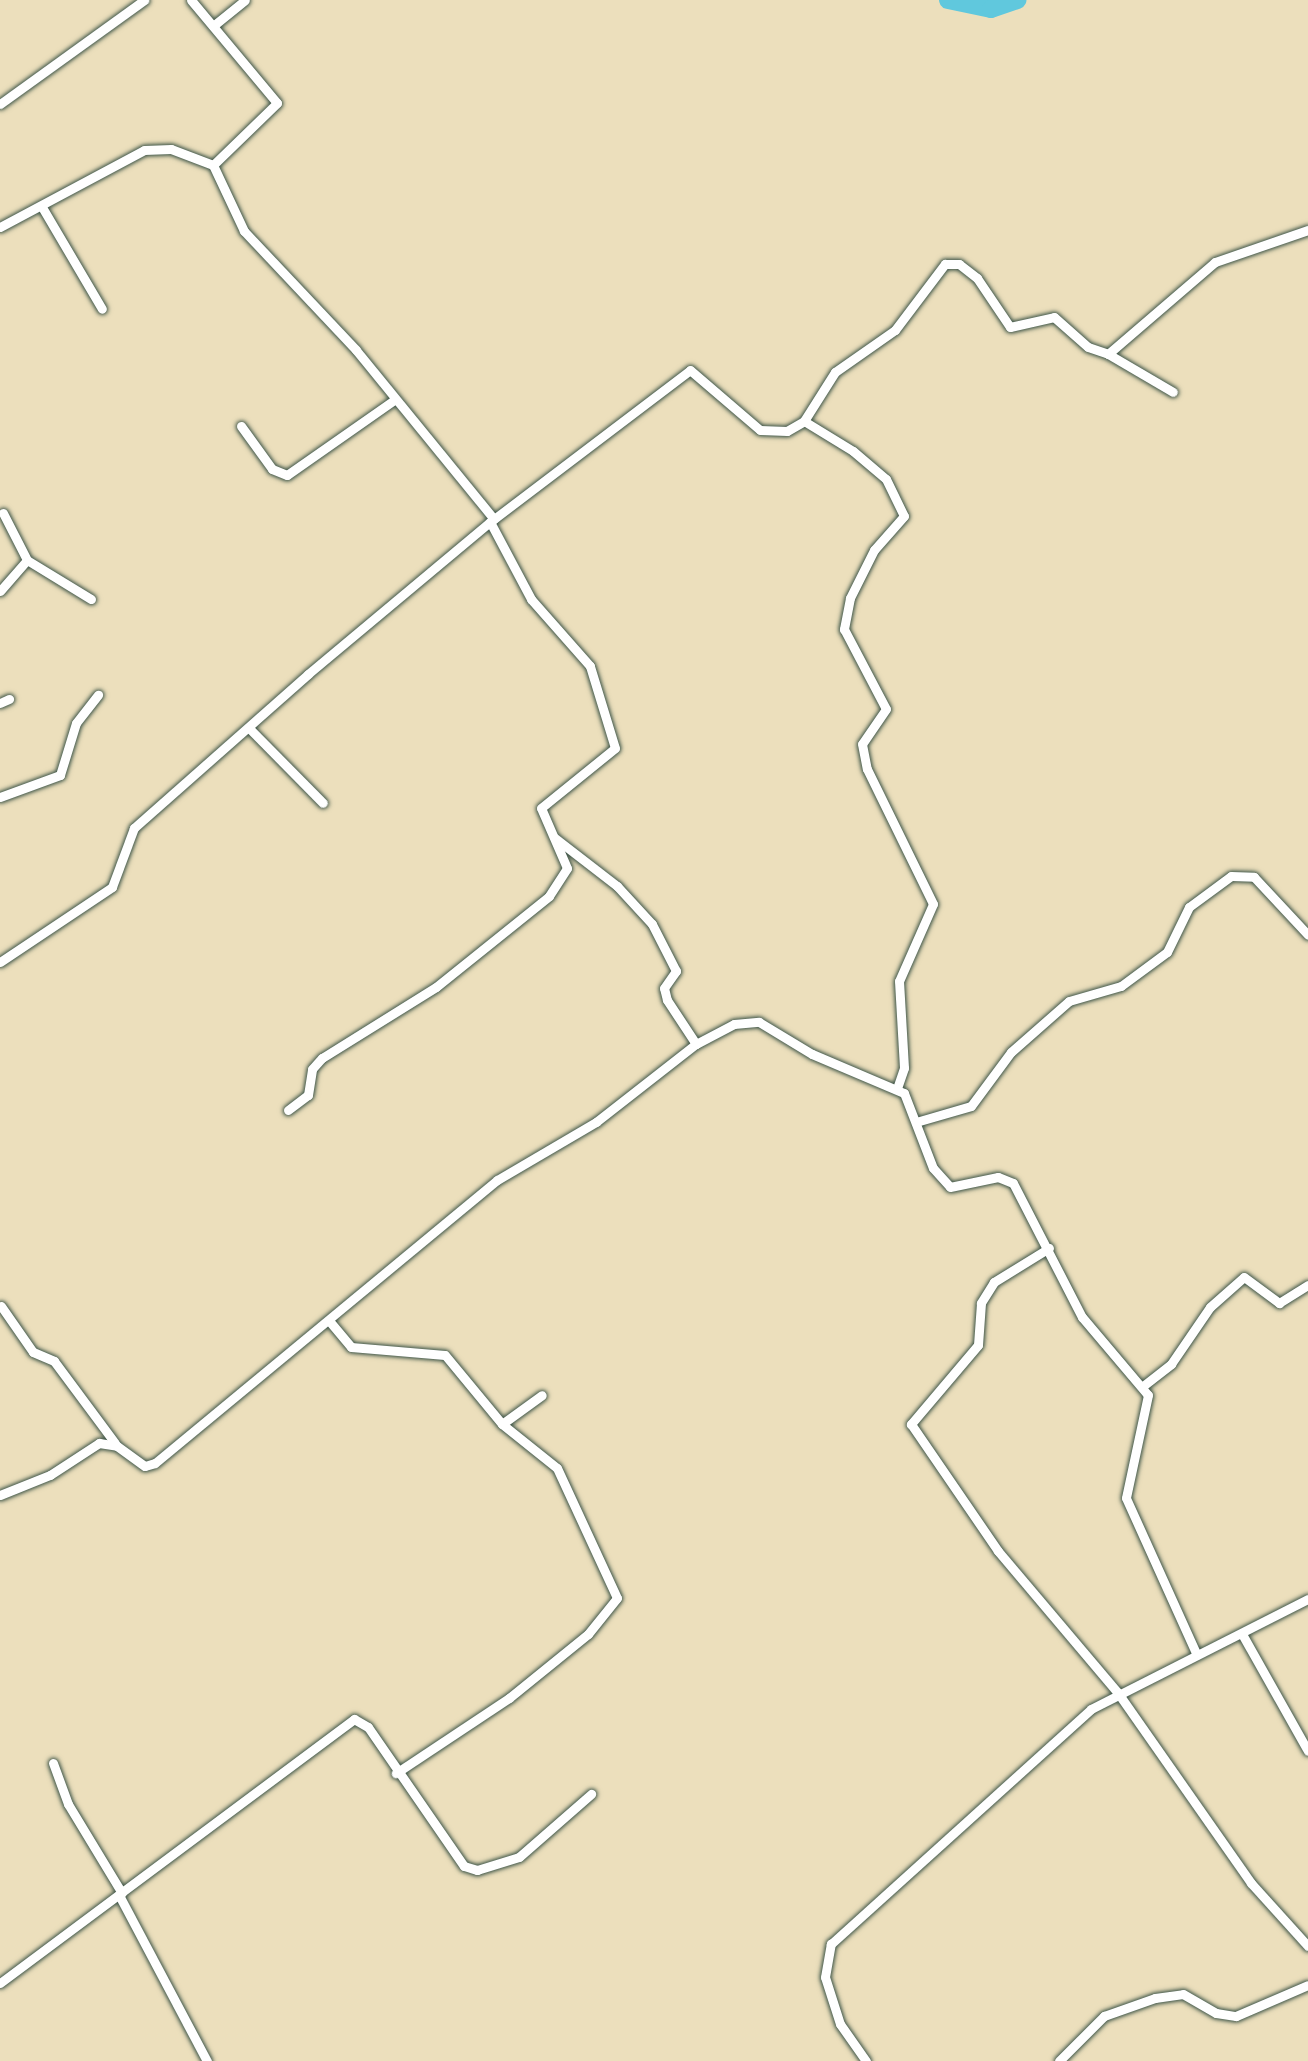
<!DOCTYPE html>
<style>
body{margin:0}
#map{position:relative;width:1308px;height:2061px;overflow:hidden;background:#ecdfbc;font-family:"IM FELL Double Pica",serif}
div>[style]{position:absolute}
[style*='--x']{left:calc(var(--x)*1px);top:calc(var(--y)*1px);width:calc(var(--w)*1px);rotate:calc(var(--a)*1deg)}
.river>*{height:18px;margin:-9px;padding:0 9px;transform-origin:9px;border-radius:9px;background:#60c8dd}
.roads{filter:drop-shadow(0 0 2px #3e5548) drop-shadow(0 0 2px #3e5548)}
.minor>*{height:9px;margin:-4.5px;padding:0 4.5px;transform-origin:4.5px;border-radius:4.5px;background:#fff}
span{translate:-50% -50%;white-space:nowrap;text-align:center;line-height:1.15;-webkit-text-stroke:8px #fcf5e5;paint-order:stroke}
</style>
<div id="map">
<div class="river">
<div style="--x:948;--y:0;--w:44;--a:11.8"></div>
<div style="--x:991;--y:9;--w:28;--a:-19"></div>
</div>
<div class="roads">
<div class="minor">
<div style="--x:191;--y:0;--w:134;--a:50.1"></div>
<div style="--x:277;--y:103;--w:89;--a:135.9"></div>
<div style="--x:213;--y:26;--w:41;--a:-39.1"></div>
<div style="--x:0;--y:104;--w:178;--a:-35.8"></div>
<div style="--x:42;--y:207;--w:118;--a:59.5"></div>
<div style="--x:0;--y:227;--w:163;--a:-28.1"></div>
<div style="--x:144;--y:150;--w:27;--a:-2"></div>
<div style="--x:171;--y:149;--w:45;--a:20.9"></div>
<div style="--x:213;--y:165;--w:73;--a:64.8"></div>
<div style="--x:244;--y:231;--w:163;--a:46.7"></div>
<div style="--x:356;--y:350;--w:218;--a:50.8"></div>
<div style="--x:1108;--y:354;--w:75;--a:30.3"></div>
<div style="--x:804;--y:421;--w:58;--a:-57.7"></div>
<div style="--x:835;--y:372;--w:73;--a:-35"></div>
<div style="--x:895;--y:330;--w:83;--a:-52.9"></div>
<div style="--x:945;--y:264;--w:14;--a:0"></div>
<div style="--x:959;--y:264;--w:23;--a:38"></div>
<div style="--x:977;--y:278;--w:59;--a:56"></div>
<div style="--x:1010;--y:327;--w:45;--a:-12.8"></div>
<div style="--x:1054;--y:317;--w:45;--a:41.4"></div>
<div style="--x:1088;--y:347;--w:21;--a:19"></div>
<div style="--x:1108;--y:354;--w:141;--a:-40.7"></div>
<div style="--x:1215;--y:262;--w:98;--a:-19"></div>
<div style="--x:241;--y:426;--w:53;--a:54.2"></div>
<div style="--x:272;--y:469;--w:16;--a:22"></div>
<div style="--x:287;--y:475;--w:131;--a:-35"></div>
<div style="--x:3;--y:513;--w:53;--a:62.9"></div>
<div style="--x:27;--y:560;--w:75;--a:31.4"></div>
<div style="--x:0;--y:591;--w:41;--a:-48.9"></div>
<div style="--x:0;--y:703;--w:10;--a:-24"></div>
<div style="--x:249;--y:728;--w:105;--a:45.4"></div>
<div style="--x:0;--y:797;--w:64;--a:-20.1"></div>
<div style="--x:60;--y:775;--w:54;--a:-72.9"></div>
<div style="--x:76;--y:723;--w:36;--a:-52"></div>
<div style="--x:0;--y:962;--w:135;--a:-33.8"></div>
<div style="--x:112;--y:887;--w:63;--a:-69.6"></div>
<div style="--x:134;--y:828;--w:232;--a:-41.5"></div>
<div style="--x:308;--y:674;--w:237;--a:-39.9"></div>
<div style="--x:490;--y:522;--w:251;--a:-37.2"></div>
<div style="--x:690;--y:370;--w:92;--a:40.6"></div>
<div style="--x:760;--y:430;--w:27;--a:2"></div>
<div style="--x:787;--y:431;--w:20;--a:-30"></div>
<div style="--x:804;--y:421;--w:57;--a:31.5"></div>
<div style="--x:853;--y:451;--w:43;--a:40.3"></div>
<div style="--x:886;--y:479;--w:41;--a:64.1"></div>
<div style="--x:904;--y:516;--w:45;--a:131.4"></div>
<div style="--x:874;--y:550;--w:54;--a:116.6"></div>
<div style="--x:850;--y:598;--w:32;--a:101"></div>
<div style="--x:844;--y:629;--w:90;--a:62.3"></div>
<div style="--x:886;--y:709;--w:42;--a:124.4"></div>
<div style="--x:862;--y:744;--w:25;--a:79"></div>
<div style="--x:867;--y:769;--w:150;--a:63.9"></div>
<div style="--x:933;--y:904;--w:84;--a:113.8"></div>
<div style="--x:899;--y:981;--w:87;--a:86.7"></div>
<div style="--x:904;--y:1068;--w:21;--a:109"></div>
<div style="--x:696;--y:1044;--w:43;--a:-27.8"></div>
<div style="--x:734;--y:1024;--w:25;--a:-5"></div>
<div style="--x:759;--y:1022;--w:62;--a:31.1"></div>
<div style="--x:812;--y:1054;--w:100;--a:23"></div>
<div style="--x:904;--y:1093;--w:80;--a:68.9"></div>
<div style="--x:933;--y:1168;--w:25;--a:48"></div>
<div style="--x:950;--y:1187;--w:49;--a:-11.8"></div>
<div style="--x:998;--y:1177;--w:16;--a:22"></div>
<div style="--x:1013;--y:1183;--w:151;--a:62.8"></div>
<div style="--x:1082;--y:1317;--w:102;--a:49.8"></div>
<div style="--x:1148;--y:1395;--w:105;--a:102.1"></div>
<div style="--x:1126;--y:1498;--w:172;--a:65.7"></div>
<div style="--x:288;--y:1110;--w:25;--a:-37"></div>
<div style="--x:308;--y:1095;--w:26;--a:-81"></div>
<div style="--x:312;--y:1069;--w:15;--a:-48"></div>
<div style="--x:322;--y:1058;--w:134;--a:-31.9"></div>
<div style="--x:436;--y:987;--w:145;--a:-38.8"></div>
<div style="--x:549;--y:896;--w:33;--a:-57"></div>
<div style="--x:567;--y:868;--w:65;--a:-113.4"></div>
<div style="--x:541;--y:808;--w:95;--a:-39"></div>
<div style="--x:615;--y:748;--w:86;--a:-107"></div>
<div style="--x:590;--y:666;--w:89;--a:-131.4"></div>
<div style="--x:531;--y:599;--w:87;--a:-118"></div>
<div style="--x:916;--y:1122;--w:57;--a:-16.2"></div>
<div style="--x:971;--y:1106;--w:67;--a:-53.5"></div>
<div style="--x:1011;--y:1052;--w:77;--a:-41.3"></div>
<div style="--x:1069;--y:1001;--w:54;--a:-16.1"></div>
<div style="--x:1121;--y:986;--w:57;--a:-36.5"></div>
<div style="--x:1167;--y:952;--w:50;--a:-63.9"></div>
<div style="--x:1189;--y:907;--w:52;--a:-36.4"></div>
<div style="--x:1231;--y:876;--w:23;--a:2"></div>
<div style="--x:1254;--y:877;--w:79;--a:47"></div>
<div style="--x:1049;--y:1248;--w:65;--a:148.3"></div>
<div style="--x:994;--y:1282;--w:25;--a:122"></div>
<div style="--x:981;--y:1303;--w:42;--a:94.1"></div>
<div style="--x:978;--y:1345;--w:104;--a:130.3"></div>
<div style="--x:911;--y:1424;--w:154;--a:55.6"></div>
<div style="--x:998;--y:1551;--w:186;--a:49.8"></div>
<div style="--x:1118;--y:1693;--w:232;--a:55"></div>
<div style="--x:1251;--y:1883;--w:85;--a:47.9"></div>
<div style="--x:1;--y:1306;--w:56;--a:55.2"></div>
<div style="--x:33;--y:1352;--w:23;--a:23"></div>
<div style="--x:54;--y:1361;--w:102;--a:53.4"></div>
<div style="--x:331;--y:1323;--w:31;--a:50"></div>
<div style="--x:351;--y:1347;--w:94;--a:4.9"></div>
<div style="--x:445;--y:1355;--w:89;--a:50.4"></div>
<div style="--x:502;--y:1424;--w:70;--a:38.7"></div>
<div style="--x:557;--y:1468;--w:143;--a:65.2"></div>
<div style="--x:617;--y:1598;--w:46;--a:128.9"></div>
<div style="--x:588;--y:1634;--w:102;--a:141"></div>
<div style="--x:509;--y:1698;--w:136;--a:146.4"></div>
<div style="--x:1143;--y:1386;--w:36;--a:-38"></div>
<div style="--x:1171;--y:1364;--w:69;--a:-55.6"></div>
<div style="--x:1210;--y:1307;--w:45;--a:-41.4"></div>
<div style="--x:1244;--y:1277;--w:44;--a:36.6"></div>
<div style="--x:1279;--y:1303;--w:34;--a:-32"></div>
<div style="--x:502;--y:1424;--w:49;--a:-35.9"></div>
<div style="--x:0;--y:1495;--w:54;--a:-21.8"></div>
<div style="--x:50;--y:1475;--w:59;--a:-33.1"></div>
<div style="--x:99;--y:1443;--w:18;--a:9"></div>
<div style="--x:117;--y:1446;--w:34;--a:36"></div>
<div style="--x:145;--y:1466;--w:10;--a:-17"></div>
<div style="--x:155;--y:1463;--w:444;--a:-39.6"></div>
<div style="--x:497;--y:1180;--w:115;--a:-30.4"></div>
<div style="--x:596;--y:1122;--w:127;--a:-38"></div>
<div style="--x:696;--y:1044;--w:53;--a:-123.4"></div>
<div style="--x:667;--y:1000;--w:12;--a:-104"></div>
<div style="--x:664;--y:988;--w:21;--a:-55"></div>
<div style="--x:676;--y:971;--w:53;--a:-117.1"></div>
<div style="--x:652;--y:924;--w:52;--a:-132.6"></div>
<div style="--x:617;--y:886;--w:78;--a:-142.3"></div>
<div style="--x:1242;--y:1634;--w:134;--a:60.6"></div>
<div style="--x:53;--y:1763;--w:44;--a:69.9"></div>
<div style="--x:68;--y:1804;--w:104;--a:58.8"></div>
<div style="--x:119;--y:1895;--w:188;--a:62.1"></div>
<div style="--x:0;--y:1983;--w:442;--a:-36.7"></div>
<div style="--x:354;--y:1719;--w:16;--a:30"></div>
<div style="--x:368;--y:1727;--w:169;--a:55.4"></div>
<div style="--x:464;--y:1866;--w:14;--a:17"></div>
<div style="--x:477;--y:1870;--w:44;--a:-17.2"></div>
<div style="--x:519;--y:1857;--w:96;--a:-41.2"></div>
<div style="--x:866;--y:2061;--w:45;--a:-125.1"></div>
<div style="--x:840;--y:2024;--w:49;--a:-107.7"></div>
<div style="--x:825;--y:1977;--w:34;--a:-80"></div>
<div style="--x:831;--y:1944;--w:350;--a:-42.1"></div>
<div style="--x:1091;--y:1709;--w:243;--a:-26.9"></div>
<div style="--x:1059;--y:2061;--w:64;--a:-45"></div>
<div style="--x:1104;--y:2016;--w:54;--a:-19.4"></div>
<div style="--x:1155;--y:1998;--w:28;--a:-8"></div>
<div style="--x:1183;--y:1994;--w:38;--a:30"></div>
<div style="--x:1216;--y:2013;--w:20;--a:9"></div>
<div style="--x:1236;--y:2016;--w:78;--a:-23.3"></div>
</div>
</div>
</div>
